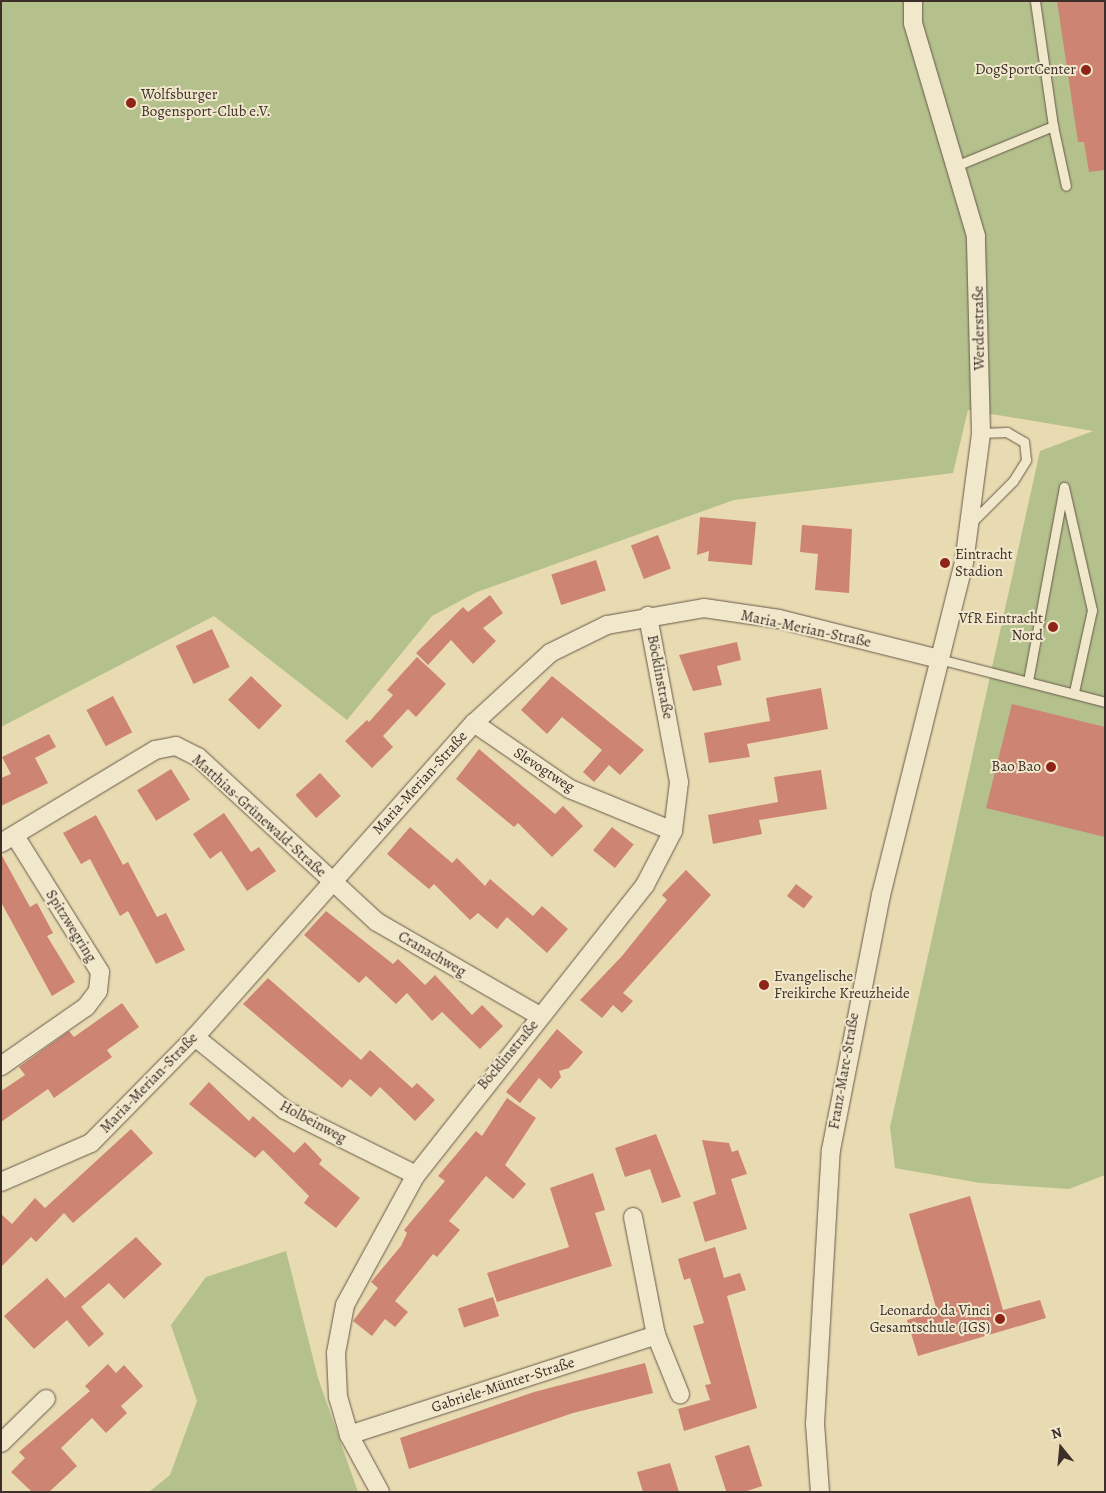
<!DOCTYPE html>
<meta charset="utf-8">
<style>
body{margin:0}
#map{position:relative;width:1106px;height:1493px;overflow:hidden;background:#e9dbb1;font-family:Alegreya,serif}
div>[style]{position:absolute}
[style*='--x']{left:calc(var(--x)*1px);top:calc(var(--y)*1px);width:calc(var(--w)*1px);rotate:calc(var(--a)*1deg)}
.green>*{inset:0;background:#b4c18d}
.building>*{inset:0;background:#cd8472;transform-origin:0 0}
.roads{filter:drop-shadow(0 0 1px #67594b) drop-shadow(0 0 1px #67594b)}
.lane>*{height:9px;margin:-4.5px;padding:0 4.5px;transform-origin:4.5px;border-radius:4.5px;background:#f1e8cc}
.street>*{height:18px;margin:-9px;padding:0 9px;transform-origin:9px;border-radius:9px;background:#f1e8cc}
.dots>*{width:14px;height:14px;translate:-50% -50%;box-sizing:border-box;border:2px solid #f1e8cc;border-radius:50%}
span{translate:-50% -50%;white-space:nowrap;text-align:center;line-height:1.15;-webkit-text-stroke:4px #f1e8cc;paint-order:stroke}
.poi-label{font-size:15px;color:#3c2e29}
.right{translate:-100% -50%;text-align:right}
.left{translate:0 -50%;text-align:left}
.street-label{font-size:15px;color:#3c2e29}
.frame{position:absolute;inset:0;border:2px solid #3c2e29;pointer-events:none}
.north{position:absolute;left:1036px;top:1423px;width:50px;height:50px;-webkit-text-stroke:4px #f1e8cc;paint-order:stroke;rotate:343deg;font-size:14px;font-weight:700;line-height:20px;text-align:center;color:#3c2e29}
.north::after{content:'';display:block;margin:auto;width:18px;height:22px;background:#3c2e29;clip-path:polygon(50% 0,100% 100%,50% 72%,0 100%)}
</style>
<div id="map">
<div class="green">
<div style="clip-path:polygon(1px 1px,1105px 1px,1105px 1175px,1069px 1189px,980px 1183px,895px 1168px,890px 1127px,1040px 451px,1093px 431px,968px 410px,953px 473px,734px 500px,477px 592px,432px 616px,347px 720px,214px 616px,1px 727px)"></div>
<div style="clip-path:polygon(286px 1251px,318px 1378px,358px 1492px,149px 1492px,170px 1475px,197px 1401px,171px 1325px,206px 1277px)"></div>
</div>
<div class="building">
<div style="clip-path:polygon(1057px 1px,1105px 1px,1105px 170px,1089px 172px,1084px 142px,1078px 142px)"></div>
<div style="clip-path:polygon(700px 517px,756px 522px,752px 565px,708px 561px,709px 551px,697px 555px)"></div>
<div style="clip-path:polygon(802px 525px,852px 529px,849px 593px,815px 590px,818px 554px,800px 552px)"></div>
<div style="left:658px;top:535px;width:36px;height:29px;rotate:69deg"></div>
<div style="left:596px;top:560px;width:32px;height:47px;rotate:72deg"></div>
<div style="clip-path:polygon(490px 595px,503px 613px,483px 628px,496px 641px,473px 664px,451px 640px,428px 665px,416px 653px,463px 607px,468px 612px)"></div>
<div style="left:212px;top:629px;width:42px;height:40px;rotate:65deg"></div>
<div style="clip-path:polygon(737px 642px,741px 660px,717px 666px,722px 685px,693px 691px,679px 655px)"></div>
<div style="clip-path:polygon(417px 657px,446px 684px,416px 717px,408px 709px,383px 736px,393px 747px,372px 768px,345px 741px,367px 720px,369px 722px,393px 695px,387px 690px)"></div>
<div style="left:251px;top:676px;width:43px;height:33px;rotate:44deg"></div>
<div style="clip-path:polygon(552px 676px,644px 750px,620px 775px,609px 765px,594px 782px,583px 772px,602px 750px,562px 717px,547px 734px,521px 710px)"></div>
<div style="clip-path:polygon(821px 688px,828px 729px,747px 744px,750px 757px,709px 763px,704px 733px,770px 721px,766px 698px)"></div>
<div style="left:113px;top:696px;width:41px;height:30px;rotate:62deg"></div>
<div style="clip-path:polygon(1012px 704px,1105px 727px,1105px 837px,986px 808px)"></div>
<div style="clip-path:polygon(49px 734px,56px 747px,35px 758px,48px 783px,1px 806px,1px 778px,11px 774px,2px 757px)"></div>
<div style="clip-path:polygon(479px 749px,555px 814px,563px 806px,583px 826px,552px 857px,518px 823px,514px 827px,456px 779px)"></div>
<div style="left:171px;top:769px;width:36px;height:40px;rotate:58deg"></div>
<div style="clip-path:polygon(821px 770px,827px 809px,759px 820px,762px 834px,713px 844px,708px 815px,778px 802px,774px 777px)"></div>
<div style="left:320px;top:773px;width:31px;height:33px;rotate:48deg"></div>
<div style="clip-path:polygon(224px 813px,251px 852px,259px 847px,276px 871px,247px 891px,221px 851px,210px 859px,193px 834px)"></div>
<div style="clip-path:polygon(96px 815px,123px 865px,128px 862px,157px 917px,166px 913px,185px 950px,156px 964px,128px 911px,120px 916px,90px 859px,81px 864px,63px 833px)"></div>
<div style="clip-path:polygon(410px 827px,452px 863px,457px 858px,485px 886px,490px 879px,533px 916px,542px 906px,568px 929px,547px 953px,507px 917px,497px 929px,478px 913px,470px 920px,434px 884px,429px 889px,387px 854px)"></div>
<div style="left:612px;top:827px;width:28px;height:30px;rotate:39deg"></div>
<div style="clip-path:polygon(1px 854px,30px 907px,37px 903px,53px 933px,47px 936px,75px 982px,52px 996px,1px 902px)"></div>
<div style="clip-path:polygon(686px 870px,711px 895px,623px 993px,633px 1001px,622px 1013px,613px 1005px,602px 1018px,580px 1000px,622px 956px,667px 900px,662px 895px)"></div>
<div style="left:796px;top:884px;width:21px;height:15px;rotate:37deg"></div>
<div style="clip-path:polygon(326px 911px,393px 964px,398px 959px,425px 985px,435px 975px,472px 1015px,482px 1005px,503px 1026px,480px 1049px,442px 1012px,432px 1021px,407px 993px,396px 1004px,366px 976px,359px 983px,304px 935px)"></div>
<div style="clip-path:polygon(268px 978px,361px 1060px,370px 1050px,412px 1088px,417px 1083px,435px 1100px,415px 1121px,380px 1087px,371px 1097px,350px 1079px,342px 1088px,243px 1004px)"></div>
<div style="clip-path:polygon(122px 1003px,139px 1027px,107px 1050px,112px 1057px,54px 1098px,48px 1089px,1px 1122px,1px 1091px,25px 1075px,19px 1067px,69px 1031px,74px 1037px)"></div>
<div style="clip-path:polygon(557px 1029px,583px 1052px,569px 1068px,559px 1071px,561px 1077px,551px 1089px,539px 1078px,520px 1103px,506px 1092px)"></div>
<div style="clip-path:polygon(209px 1082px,249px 1121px,253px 1116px,294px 1153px,305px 1142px,322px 1160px,319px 1164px,360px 1198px,336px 1228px,304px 1203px,309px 1196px,263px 1150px,255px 1158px,189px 1104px)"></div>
<div style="clip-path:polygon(507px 1098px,536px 1118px,505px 1165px,526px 1184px,513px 1199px,486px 1176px,449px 1221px,460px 1230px,437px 1257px,433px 1254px,395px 1301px,408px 1312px,395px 1327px,385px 1319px,372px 1336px,353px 1321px,378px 1288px,371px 1282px,401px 1246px,407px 1233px,404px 1230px,445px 1181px,438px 1176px,476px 1131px,482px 1136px)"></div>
<div style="clip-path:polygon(131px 1129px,153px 1153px,73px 1223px,64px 1213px,36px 1242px,31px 1237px,1px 1267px,1px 1214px,12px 1224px,35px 1198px,45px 1208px)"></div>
<div style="clip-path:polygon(656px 1134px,681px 1197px,662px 1203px,650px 1169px,625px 1177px,615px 1148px)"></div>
<div style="clip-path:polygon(702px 1140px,729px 1143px,732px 1152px,738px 1150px,747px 1174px,731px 1179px,747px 1229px,705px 1242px,693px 1202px,716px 1194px)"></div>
<div style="clip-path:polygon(593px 1173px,605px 1210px,595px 1213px,612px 1266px,497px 1302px,487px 1273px,569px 1247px,550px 1188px)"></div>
<div style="clip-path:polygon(970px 1196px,1003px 1310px,1040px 1300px,1046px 1318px,918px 1356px,907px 1320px,937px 1311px,909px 1214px)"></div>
<div style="clip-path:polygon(136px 1237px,162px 1264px,124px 1299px,109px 1283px,81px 1307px,104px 1334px,89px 1347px,67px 1320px,34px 1349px,4px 1316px,47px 1278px,65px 1298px)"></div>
<div style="clip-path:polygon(715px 1247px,724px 1278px,740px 1273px,746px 1290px,727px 1296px,757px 1408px,684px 1431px,678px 1409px,710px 1400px,705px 1385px,711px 1384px,693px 1326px,704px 1323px,690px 1278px,684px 1280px,678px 1259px)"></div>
<div style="left:493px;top:1297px;width:20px;height:37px;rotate:72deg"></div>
<div style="clip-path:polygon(645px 1363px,653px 1393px,573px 1413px,409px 1469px,400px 1438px,534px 1392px)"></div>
<div style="clip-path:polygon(108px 1364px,116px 1373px,124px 1365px,143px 1386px,121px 1406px,127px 1413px,106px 1433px,92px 1418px,61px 1448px,77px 1466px,49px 1492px,32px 1492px,11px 1472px,25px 1458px,19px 1452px,90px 1391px,85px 1386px)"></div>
<div style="left:749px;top:1445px;width:43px;height:36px;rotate:72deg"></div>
<div style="clip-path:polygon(670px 1463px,679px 1492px,643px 1492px,637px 1472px)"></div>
</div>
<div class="roads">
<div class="lane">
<div style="--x:1053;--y:126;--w:61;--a:77.8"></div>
<div style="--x:958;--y:165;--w:103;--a:-22.3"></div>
<div style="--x:1053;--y:126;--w:126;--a:-98.2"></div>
<div style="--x:971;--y:523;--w:59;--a:-45"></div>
<div style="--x:1013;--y:481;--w:25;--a:-58"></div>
<div style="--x:1026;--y:460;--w:18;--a:-96"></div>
<div style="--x:1024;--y:442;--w:20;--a:-150"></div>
<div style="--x:1007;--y:432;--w:26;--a:178"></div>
<div style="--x:939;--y:659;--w:171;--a:14.5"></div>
<div style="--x:1028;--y:681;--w:197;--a:-79.5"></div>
<div style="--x:1064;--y:487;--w:126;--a:77.2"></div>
<div style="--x:1092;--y:610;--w:84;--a:102.4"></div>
</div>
<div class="street">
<div style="--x:474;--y:723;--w:116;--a:34.5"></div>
<div style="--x:570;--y:789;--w:111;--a:22.2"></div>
<div style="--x:1;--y:843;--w:180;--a:-31.1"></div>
<div style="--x:155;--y:750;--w:21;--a:-11"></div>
<div style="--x:176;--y:746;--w:25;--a:27"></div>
<div style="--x:198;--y:757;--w:243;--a:42.7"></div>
<div style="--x:377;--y:922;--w:188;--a:30"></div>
<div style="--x:195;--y:1037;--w:116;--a:39"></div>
<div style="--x:285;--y:1110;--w:146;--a:26.4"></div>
<div style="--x:1;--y:1066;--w:103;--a:-34.8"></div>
<div style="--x:86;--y:1007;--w:20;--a:-53"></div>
<div style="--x:98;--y:991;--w:19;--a:-84"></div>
<div style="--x:100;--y:972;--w:160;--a:-122"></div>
<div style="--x:1;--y:1182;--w:98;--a:-23.4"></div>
<div style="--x:91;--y:1143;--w:148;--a:-45.5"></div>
<div style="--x:195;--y:1037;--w:420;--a:-48.4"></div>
<div style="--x:474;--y:723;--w:103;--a:-42.6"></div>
<div style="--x:550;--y:653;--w:64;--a:-26.2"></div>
<div style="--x:607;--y:625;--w:98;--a:-9.9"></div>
<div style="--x:704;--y:608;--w:76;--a:8.3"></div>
<div style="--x:779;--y:619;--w:165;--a:14"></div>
<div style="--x:633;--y:1217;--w:120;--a:79"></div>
<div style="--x:656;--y:1335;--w:64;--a:67.9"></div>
<div style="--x:349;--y:1435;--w:323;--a:-18"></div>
<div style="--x:1;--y:1443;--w:63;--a:-44.4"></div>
<div style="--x:380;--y:1492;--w:65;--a:-118.5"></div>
<div style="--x:349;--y:1435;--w:40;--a:-106"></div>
<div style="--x:338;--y:1397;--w:44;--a:-92.6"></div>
<div style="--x:336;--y:1353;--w:49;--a:-79.4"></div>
<div style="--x:345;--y:1305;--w:148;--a:-61.4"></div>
<div style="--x:416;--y:1175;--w:370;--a:-51.7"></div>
<div style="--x:645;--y:885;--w:61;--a:-62.6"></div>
<div style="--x:673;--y:831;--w:49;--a:-83"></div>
<div style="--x:679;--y:782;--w:169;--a:-100.6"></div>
<div style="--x:820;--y:1492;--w:68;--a:-94.2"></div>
<div style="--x:815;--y:1424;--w:274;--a:-86.7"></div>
<div style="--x:831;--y:1150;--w:260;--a:-78.9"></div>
<div style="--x:881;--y:895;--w:342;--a:-76"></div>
<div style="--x:964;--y:563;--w:131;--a:-82.5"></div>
<div style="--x:981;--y:433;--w:197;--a:-91.5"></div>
<div style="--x:976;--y:236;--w:222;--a:-106.5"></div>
<div style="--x:913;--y:23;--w:22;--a:-90"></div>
</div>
</div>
<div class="dots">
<div style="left:1086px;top:70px;background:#8f2418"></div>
<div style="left:131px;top:103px;background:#8f2418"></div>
<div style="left:945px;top:563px;background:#8f2418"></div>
<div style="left:1053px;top:627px;background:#8f2418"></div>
<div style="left:1051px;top:767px;background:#8f2418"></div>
<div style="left:764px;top:985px;background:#8f2418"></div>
<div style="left:1000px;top:1319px;background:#8f2418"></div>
</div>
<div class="poi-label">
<span class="right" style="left:1076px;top:70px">DogSportCenter</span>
<span class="left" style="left:141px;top:103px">Wolfsburger<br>Bogensport-Club e.V.</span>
<span class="left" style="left:955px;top:563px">Eintracht<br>Stadion</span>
<span class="right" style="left:1043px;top:627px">VfR Eintracht<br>Nord</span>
<span class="right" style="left:1041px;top:767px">Bao Bao</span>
<span class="left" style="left:774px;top:985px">Evangelische<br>Freikirche Kreuzheide</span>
<span class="right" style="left:990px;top:1319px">Leonardo da Vinci<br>Gesamtschule (IGS)</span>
</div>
<div class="street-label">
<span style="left:979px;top:328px;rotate:-91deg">Werderstraße</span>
<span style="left:806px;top:629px;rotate:12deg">Maria-Merian-Straße</span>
<span style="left:660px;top:677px;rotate:79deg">Böcklinstraße</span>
<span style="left:544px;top:770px;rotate:33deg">Slevogtweg</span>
<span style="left:420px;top:783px;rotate:-48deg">Maria-Merian-Straße</span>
<span style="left:259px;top:816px;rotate:42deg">Matthias-Grünewald-Straße</span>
<span style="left:71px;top:926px;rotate:58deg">Spitzwegring</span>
<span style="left:432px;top:954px;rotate:30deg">Cranachweg</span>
<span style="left:508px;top:1055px;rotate:-50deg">Böcklinstraße</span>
<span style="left:844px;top:1071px;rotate:-80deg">Franz-Marc-Straße</span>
<span style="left:149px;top:1083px;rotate:-46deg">Maria-Merian-Straße</span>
<span style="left:313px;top:1122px;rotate:28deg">Holbeinweg</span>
<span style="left:503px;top:1385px;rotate:-18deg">Gabriele-Münter-Straße</span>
</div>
<div class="frame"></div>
<div class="north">N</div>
</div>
